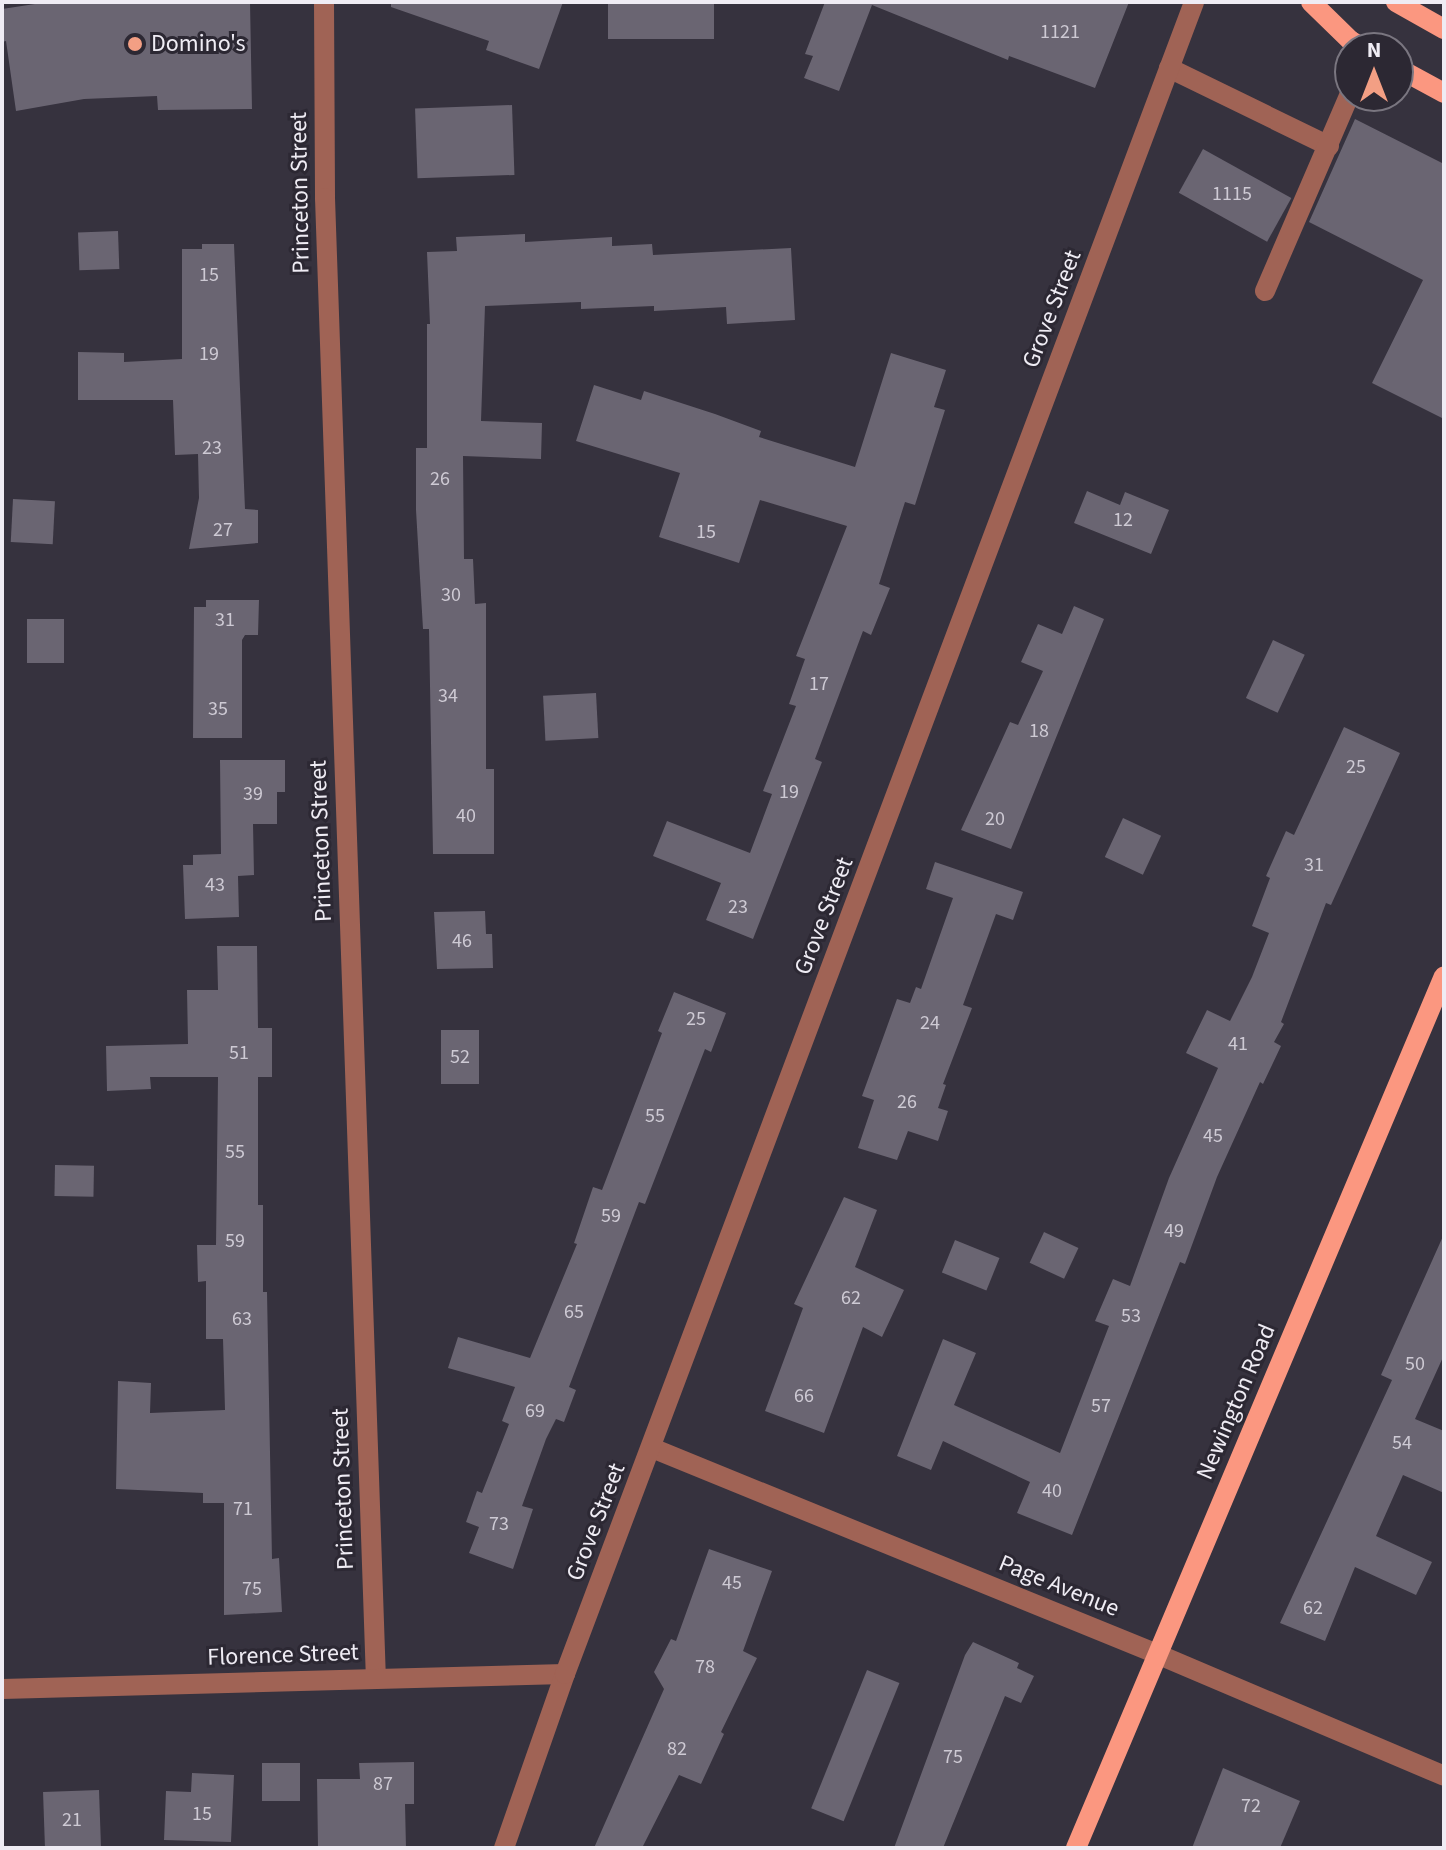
<!DOCTYPE html>
<style>
body{margin:0}
#map{position:relative;width:1446px;height:1850px;overflow:hidden;background:#36323e;font-family:"Source Sans 3",sans-serif}
div>[style]{position:absolute}
[style*='--x']{left:calc(var(--x)*1px);top:calc(var(--y)*1px);width:calc(var(--w)*1px);rotate:calc(var(--a)*1deg)}
.building>*{inset:0;background:#6a6572;transform-origin:0 0}
.minor>*{height:20px;margin:-10px;padding:0 10px;transform-origin:10px;border-radius:10px;background:#a06355}
.major>*{height:20px;margin:-10px;padding:0 10px;transform-origin:10px;border-radius:10px;background:#fb9780}
.dots>*{width:22px;height:22px;translate:-50% -50%;box-sizing:border-box;border:4px solid #2c2833;border-radius:50%}
span{translate:-50% -50%;white-space:nowrap;text-align:center;line-height:1.15;-webkit-text-stroke:6px #2c2833;paint-order:stroke}
.number-label{font-size:20px;color:#cecad4}
.number-label span{-webkit-text-stroke-width:0}
.poi-label{font-size:24px;color:#efecf4}
.left{translate:0 -50%;text-align:left}
.street-label{font-size:24px;color:#efecf4}
.frame{position:absolute;inset:0;border:4px solid #efecf4;pointer-events:none}
.north{position:absolute;left:1334px;top:32px;width:80px;height:80px;box-sizing:border-box;background:#2c2833;border:2px solid #7a7680;border-radius:50%;rotate:0deg;font-size:22px;font-weight:700;line-height:32px;text-align:center;color:#efecf4}
.north::after{content:'';display:block;margin:auto;width:28px;height:36px;background:#f39f84;clip-path:polygon(50% 0,100% 100%,50% 72%,0 100%)}
</style>
<div id="map">
<div class="building">
<div style="clip-path:polygon(48px 2px,250px 2px,252px 109px,158px 110px,157px 96px,84px 99px,16px 111px,6px 41px,2px 42px,2px 9px)"></div>
<div style="clip-path:polygon(391px 2px,563px 2px,539px 69px,486px 50px,489px 41px,391px 7px)"></div>
<div style="left:608px;top:2px;width:106px;height:37px"></div>
<div style="clip-path:polygon(825px 2px,1129px 2px,1095px 88px,1009px 56px,1008px 60px,872px 5px,839px 91px,804px 78px,813px 56px,805px 54px)"></div>
<div style="left:512px;top:105px;width:70px;height:97px;rotate:88deg"></div>
<div style="clip-path:polygon(1355px 119px,1444px 164px,1444px 419px,1372px 383px,1423px 280px,1309px 222px)"></div>
<div style="left:1203px;top:149px;width:101px;height:50px;rotate:29deg"></div>
<div style="left:118px;top:231px;width:38px;height:40px;rotate:88deg"></div>
<div style="clip-path:polygon(525px 234px,525px 242px,612px 237px,612px 246px,652px 244px,653px 255px,791px 248px,795px 320px,727px 324px,726px 307px,654px 311px,654px 306px,581px 309px,581px 302px,485px 306px,481px 421px,542px 423px,541px 459px,463px 456px,464px 559px,473px 559px,475px 604px,486px 603px,486px 769px,494px 769px,494px 854px,433px 854px,429px 629px,423px 629px,416px 510px,416px 448px,427px 448px,427px 324px,430px 324px,427px 252px,457px 251px,456px 237px)"></div>
<div style="clip-path:polygon(202px 244px,234px 244px,245px 509px,258px 510px,258px 543px,189px 549px,199px 498px,198px 454px,175px 455px,173px 400px,78px 400px,78px 352px,124px 353px,124px 362px,182px 359px,182px 249px,202px 249px)"></div>
<div style="clip-path:polygon(891px 353px,946px 370px,934px 407px,945px 410px,915px 505px,905px 502px,879px 584px,890px 588px,871px 635px,863px 631px,815px 759px,822px 762px,753px 939px,706px 920px,721px 883px,653px 856px,667px 821px,750px 853px,772px 794px,763px 791px,796px 706px,789px 704px,805px 659px,796px 656px,847px 526px,760px 500px,739px 563px,659px 537px,680px 473px,576px 441px,594px 385px,641px 400px,644px 391px,715px 414px,761px 431px,759px 437px,855px 467px)"></div>
<div style="clip-path:polygon(1087px 491px,1120px 505px,1125px 492px,1169px 510px,1151px 554px,1074px 523px)"></div>
<div style="left:13px;top:499px;width:42px;height:43px;rotate:3deg"></div>
<div style="clip-path:polygon(206px 600px,259px 600px,258px 635px,245px 635px,242px 640px,242px 738px,193px 738px,194px 607px,206px 607px)"></div>
<div style="clip-path:polygon(1074px 606px,1104px 619px,1011px 849px,961px 830px,1010px 722px,1018px 725px,1043px 671px,1021px 662px,1038px 624px,1062px 634px)"></div>
<div style="left:27px;top:619px;width:37px;height:44px"></div>
<div style="left:1273px;top:640px;width:35px;height:64px;rotate:25deg"></div>
<div style="left:596px;top:693px;width:45px;height:53px;rotate:87deg"></div>
<div style="clip-path:polygon(1344px 727px,1400px 753px,1331px 905px,1326px 903px,1281px 1022px,1284px 1024px,1274px 1042px,1281px 1046px,1263px 1084px,1260px 1082px,1217px 1177px,1185px 1264px,1180px 1262px,1072px 1535px,1017px 1513px,1030px 1482px,943px 1441px,931px 1470px,897px 1456px,943px 1339px,976px 1353px,954px 1405px,1060px 1453px,1109px 1326px,1095px 1321px,1113px 1279px,1130px 1286px,1169px 1178px,1218px 1068px,1186px 1053px,1207px 1010px,1230px 1021px,1252px 977px,1269px 933px,1252px 926px,1270px 878px,1266px 876px,1286px 831px,1294px 835px)"></div>
<div style="clip-path:polygon(220px 760px,285px 760px,285px 792px,277px 792px,277px 824px,253px 824px,254px 875px,238px 876px,239px 917px,185px 919px,183px 865px,193px 865px,193px 855px,221px 854px)"></div>
<div style="left:1123px;top:818px;width:42px;height:43px;rotate:25deg"></div>
<div style="clip-path:polygon(935px 862px,1023px 892px,1013px 920px,996px 914px,963px 1005px,972px 1008px,943px 1084px,946px 1085px,938px 1108px,948px 1111px,938px 1141px,908px 1131px,897px 1160px,858px 1148px,874px 1100px,862px 1096px,897px 999px,910px 1003px,916px 987px,921px 989px,953px 898px,926px 889px)"></div>
<div style="clip-path:polygon(485px 911px,486px 934px,492px 934px,493px 968px,437px 969px,434px 912px)"></div>
<div style="clip-path:polygon(217px 946px,257px 946px,258px 1028px,272px 1028px,272px 1077px,258px 1077px,258px 1205px,263px 1205px,263px 1292px,267px 1292px,272px 1559px,279px 1558px,282px 1612px,224px 1615px,224px 1503px,203px 1503px,203px 1493px,116px 1489px,118px 1381px,151px 1383px,150px 1413px,225px 1410px,223px 1339px,206px 1339px,206px 1281px,198px 1282px,197px 1245px,216px 1245px,218px 1077px,150px 1077px,151px 1089px,107px 1091px,106px 1046px,188px 1044px,187px 990px,218px 990px)"></div>
<div style="clip-path:polygon(674px 992px,726px 1013px,711px 1052px,705px 1049px,645px 1204px,639px 1202px,569px 1387px,576px 1390px,564px 1422px,556px 1419px,546px 1439px,522px 1506px,533px 1509px,513px 1569px,469px 1553px,479px 1527px,466px 1522px,477px 1491px,482px 1493px,509px 1424px,502px 1421px,515px 1387px,448px 1368px,458px 1337px,530px 1358px,577px 1244px,574px 1243px,593px 1187px,602px 1190px,662px 1033px,658px 1031px)"></div>
<div style="left:441px;top:1030px;width:38px;height:54px"></div>
<div style="left:55px;top:1165px;width:39px;height:31px;rotate:1deg"></div>
<div style="clip-path:polygon(844px 1197px,877px 1210px,855px 1267px,904px 1290px,882px 1337px,863px 1327px,824px 1433px,765px 1411px,803px 1308px,794px 1304px)"></div>
<div style="left:1044px;top:1232px;width:38px;height:34px;rotate:25deg"></div>
<div style="clip-path:polygon(1444px 1234px,1444px 1355px,1415px 1419px,1444px 1431px,1444px 1493px,1403px 1475px,1376px 1536px,1432px 1562px,1416px 1595px,1355px 1567px,1325px 1641px,1280px 1623px,1392px 1380px,1381px 1375px)"></div>
<div style="left:955px;top:1240px;width:48px;height:35px;rotate:22deg"></div>
<div style="clip-path:polygon(709px 1549px,772px 1571px,743px 1651px,757px 1658px,721px 1732px,724px 1734px,701px 1784px,679px 1775px,642px 1848px,594px 1848px,664px 1689px,654px 1672px,671px 1639px,676px 1641px)"></div>
<div style="clip-path:polygon(973px 1642px,1019px 1663px,1017px 1668px,1034px 1676px,1021px 1703px,1005px 1696px,943px 1848px,894px 1848px,965px 1655px)"></div>
<div style="left:867px;top:1670px;width:35px;height:149px;rotate:22deg"></div>
<div style="clip-path:polygon(414px 1762px,414px 1804px,405px 1804px,406px 1848px,318px 1848px,317px 1779px,360px 1779px,359px 1763px)"></div>
<div style="left:262px;top:1763px;width:38px;height:38px"></div>
<div style="clip-path:polygon(1223px 1768px,1300px 1801px,1280px 1848px,1192px 1848px)"></div>
<div style="clip-path:polygon(192px 1773px,234px 1775px,231px 1842px,164px 1840px,166px 1791px,191px 1792px)"></div>
<div style="left:99px;top:1790px;width:58px;height:56px;rotate:88deg"></div>
</div>
<div class="minor">
<div style="--x:324;--y:2;--w:196;--a:89.7"></div>
<div style="--x:325;--y:198;--w:1482;--a:88.03"></div>
<div style="--x:1169;--y:68;--w:178;--a:26"></div>
<div style="--x:1265;--y:291;--w:215;--a:-66.7"></div>
<div style="--x:652;--y:1448;--w:545;--a:22.19"></div>
<div style="--x:1157;--y:1654;--w:312;--a:23"></div>
<div style="--x:2;--y:1689;--w:563;--a:-1.53"></div>
<div style="--x:504;--y:1848;--w:184;--a:-70.7"></div>
<div style="--x:565;--y:1674;--w:1786;--a:-69.38"></div>
</div>
<div class="major">
<div style="--x:1311;--y:2;--w:56;--a:44.3"></div>
<div style="--x:1351;--y:41;--w:14;--a:30"></div>
<div style="--x:1396;--y:2;--w:55;--a:29.4"></div>
<div style="--x:1398;--y:68;--w:52;--a:28.5"></div>
<div style="--x:1076;--y:1848;--w:946;--a:-67.12"></div>
</div>
<div class="dots">
<div style="left:135px;top:44px;background:#f39f84"></div>
</div>
<div class="number-label">
<span style="left:1060px;top:32px">1121</span>
<span style="left:1232px;top:194px">1115</span>
<span style="left:209px;top:275px">15</span>
<span style="left:209px;top:354px">19</span>
<span style="left:212px;top:448px">23</span>
<span style="left:440px;top:479px">26</span>
<span style="left:1123px;top:520px">12</span>
<span style="left:223px;top:530px">27</span>
<span style="left:706px;top:532px">15</span>
<span style="left:451px;top:595px">30</span>
<span style="left:225px;top:620px">31</span>
<span style="left:819px;top:684px">17</span>
<span style="left:448px;top:696px">34</span>
<span style="left:218px;top:709px">35</span>
<span style="left:1039px;top:731px">18</span>
<span style="left:1356px;top:767px">25</span>
<span style="left:789px;top:792px">19</span>
<span style="left:253px;top:794px">39</span>
<span style="left:466px;top:816px">40</span>
<span style="left:995px;top:819px">20</span>
<span style="left:1314px;top:865px">31</span>
<span style="left:215px;top:885px">43</span>
<span style="left:738px;top:907px">23</span>
<span style="left:462px;top:941px">46</span>
<span style="left:696px;top:1019px">25</span>
<span style="left:930px;top:1023px">24</span>
<span style="left:1238px;top:1044px">41</span>
<span style="left:239px;top:1053px">51</span>
<span style="left:460px;top:1057px">52</span>
<span style="left:907px;top:1102px">26</span>
<span style="left:655px;top:1116px">55</span>
<span style="left:1213px;top:1136px">45</span>
<span style="left:235px;top:1152px">55</span>
<span style="left:611px;top:1216px">59</span>
<span style="left:1174px;top:1231px">49</span>
<span style="left:235px;top:1241px">59</span>
<span style="left:851px;top:1298px">62</span>
<span style="left:574px;top:1312px">65</span>
<span style="left:1131px;top:1316px">53</span>
<span style="left:242px;top:1319px">63</span>
<span style="left:1415px;top:1364px">50</span>
<span style="left:804px;top:1396px">66</span>
<span style="left:1101px;top:1406px">57</span>
<span style="left:535px;top:1411px">69</span>
<span style="left:1402px;top:1443px">54</span>
<span style="left:1052px;top:1491px">40</span>
<span style="left:243px;top:1509px">71</span>
<span style="left:499px;top:1524px">73</span>
<span style="left:732px;top:1583px">45</span>
<span style="left:252px;top:1589px">75</span>
<span style="left:1313px;top:1608px">62</span>
<span style="left:705px;top:1667px">78</span>
<span style="left:677px;top:1749px">82</span>
<span style="left:953px;top:1757px">75</span>
<span style="left:383px;top:1784px">87</span>
<span style="left:1251px;top:1806px">72</span>
<span style="left:202px;top:1814px">15</span>
<span style="left:72px;top:1820px">21</span>
</div>
<div class="poi-label">
<span class="left" style="left:151px;top:44px">Domino's</span>
</div>
<div class="street-label">
<span style="left:300px;top:193px;rotate:-91deg">Princeton Street</span>
<span style="left:1052px;top:309px;rotate:-69deg">Grove Street</span>
<span style="left:321px;top:841px;rotate:-92deg">Princeton Street</span>
<span style="left:824px;top:916px;rotate:-69deg">Grove Street</span>
<span style="left:1236px;top:1402px;rotate:-67deg">Newington Road</span>
<span style="left:343px;top:1489px;rotate:-92deg">Princeton Street</span>
<span style="left:596px;top:1522px;rotate:-69deg">Grove Street</span>
<span style="left:1059px;top:1586px;rotate:22deg">Page Avenue</span>
<span style="left:283px;top:1655px;rotate:-2deg">Florence Street</span>
</div>
<div class="frame"></div>
<div class="north">N</div>
</div>
